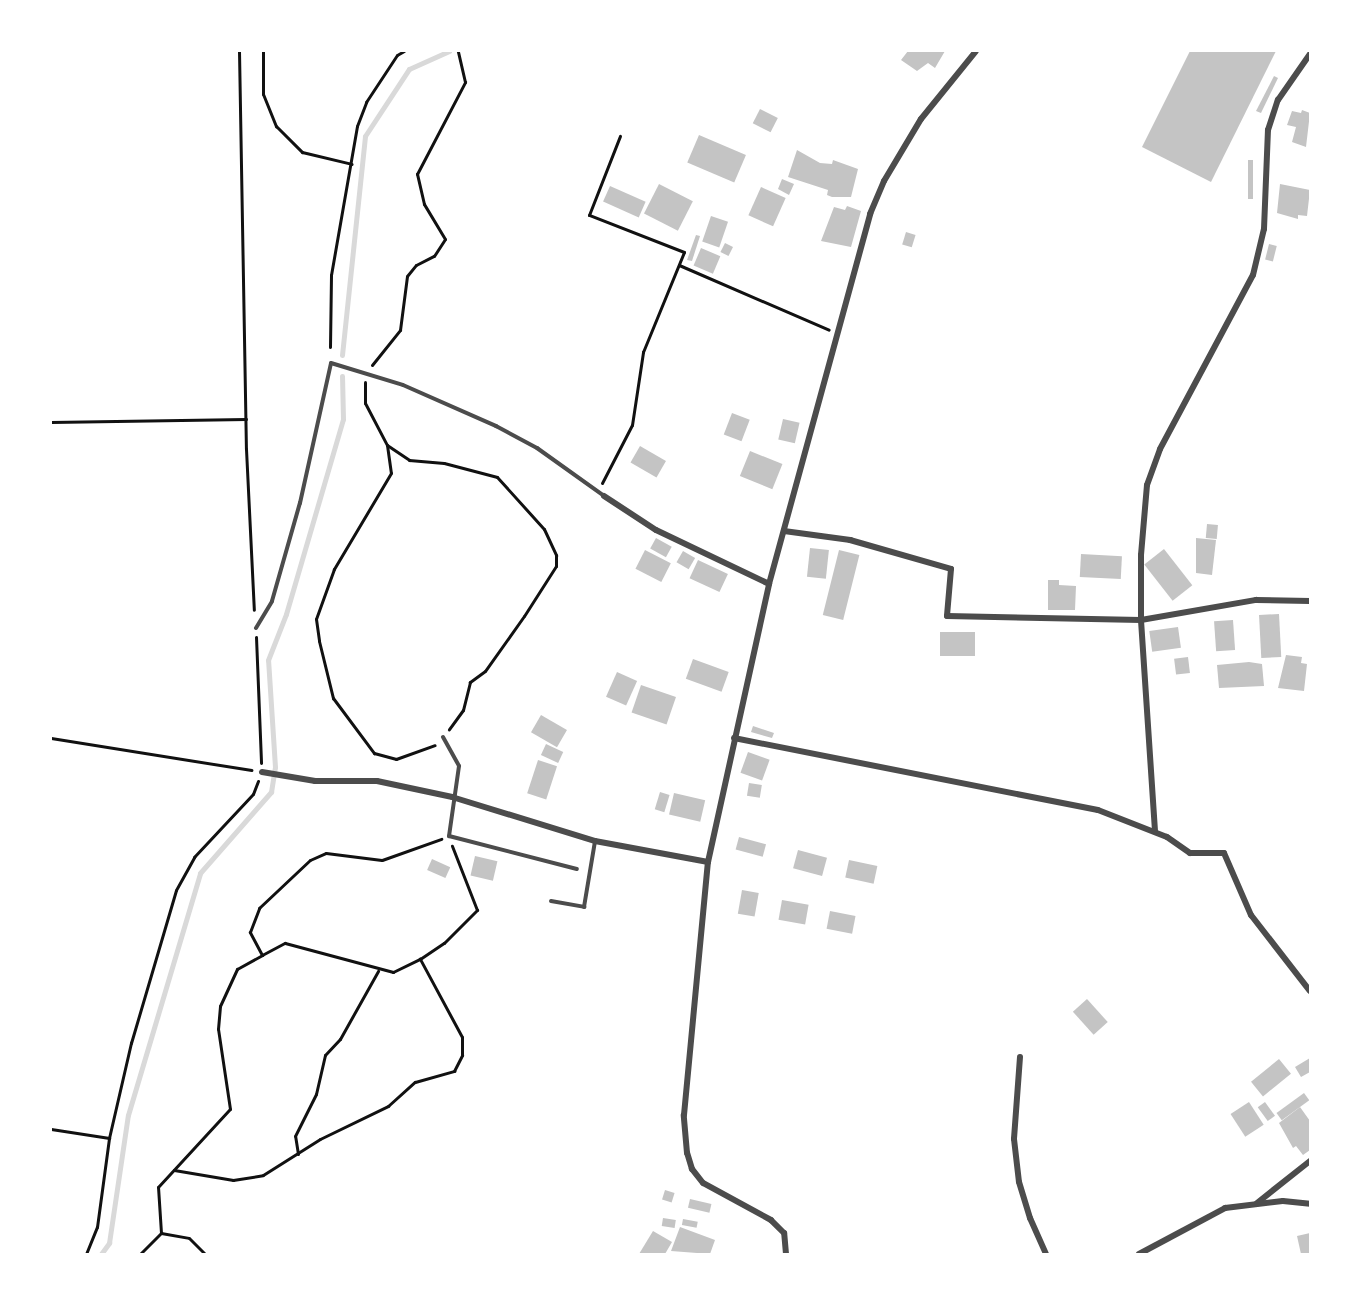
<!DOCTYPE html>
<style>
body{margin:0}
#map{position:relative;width:1361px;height:1305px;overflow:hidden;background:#fff;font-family:Ubuntu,sans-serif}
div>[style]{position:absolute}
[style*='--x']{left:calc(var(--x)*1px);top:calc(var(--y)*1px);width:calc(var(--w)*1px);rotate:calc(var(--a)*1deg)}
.stream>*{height:5px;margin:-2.5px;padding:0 2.5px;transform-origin:2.5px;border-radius:2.5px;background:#d9d9d9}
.building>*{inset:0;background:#c4c4c4;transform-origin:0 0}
.path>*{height:3px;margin:-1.5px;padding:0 1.5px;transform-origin:1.5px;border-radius:1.5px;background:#111}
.service>*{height:4px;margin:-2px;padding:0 2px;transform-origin:2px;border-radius:2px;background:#4c4c4c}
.minor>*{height:6px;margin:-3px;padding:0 3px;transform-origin:3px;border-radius:3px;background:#4c4c4c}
span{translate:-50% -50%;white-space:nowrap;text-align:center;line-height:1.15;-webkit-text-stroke:4.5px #fff;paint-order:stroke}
.frame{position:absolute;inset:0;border:52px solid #fff;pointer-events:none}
</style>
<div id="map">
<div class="stream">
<div style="--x:342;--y:355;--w:220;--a:-84"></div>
<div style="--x:365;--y:136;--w:80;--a:-56.7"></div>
<div style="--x:409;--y:69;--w:44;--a:-24.2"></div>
<div style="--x:101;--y:1254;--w:14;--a:-54"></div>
<div style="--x:109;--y:1243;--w:129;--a:-81.6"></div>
<div style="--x:128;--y:1115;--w:252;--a:-73.4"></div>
<div style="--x:200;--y:873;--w:108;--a:-48.8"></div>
<div style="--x:271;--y:792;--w:25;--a:-81"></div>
<div style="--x:275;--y:767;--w:107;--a:-93.7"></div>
<div style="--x:268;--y:660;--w:49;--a:-68.6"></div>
<div style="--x:286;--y:614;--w:203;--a:-73.7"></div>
<div style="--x:343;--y:419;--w:43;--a:-91.3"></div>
</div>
<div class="building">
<div style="clip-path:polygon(908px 51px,945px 51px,935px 68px,928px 63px,917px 71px,901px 60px)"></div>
<div style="clip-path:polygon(1190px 51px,1276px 51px,1211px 182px,1142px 147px)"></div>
<div style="clip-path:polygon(1274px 76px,1278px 78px,1261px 113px,1256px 111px)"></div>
<div style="left:760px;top:109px;width:20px;height:16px;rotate:27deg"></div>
<div style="clip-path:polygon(1302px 110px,1310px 113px,1306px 147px,1292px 142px,1296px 127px,1287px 125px,1292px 111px,1301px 113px)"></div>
<div style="left:699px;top:135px;width:51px;height:30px;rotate:23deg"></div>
<div style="clip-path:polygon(797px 150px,820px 163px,832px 164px,833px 160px,858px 169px,851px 197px,832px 197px,827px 195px,828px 190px,788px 177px)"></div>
<div style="left:1248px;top:160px;width:5px;height:39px"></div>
<div style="clip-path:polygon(782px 179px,794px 184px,789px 195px,778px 189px)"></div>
<div style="left:659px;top:184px;width:38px;height:33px;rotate:27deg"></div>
<div style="clip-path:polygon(1280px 184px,1310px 190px,1307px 216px,1298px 215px,1298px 219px,1277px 213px)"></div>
<div style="left:610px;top:186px;width:39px;height:17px;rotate:24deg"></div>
<div style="left:761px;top:187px;width:27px;height:31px;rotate:24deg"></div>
<div style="clip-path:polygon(847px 206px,861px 211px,851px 247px,821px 241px,834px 207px,845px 210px)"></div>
<div style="left:711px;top:216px;width:18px;height:27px;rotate:19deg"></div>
<div style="left:906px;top:232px;width:10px;height:13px;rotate:17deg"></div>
<div style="clip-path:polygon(696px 235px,700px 236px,692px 261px,687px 260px)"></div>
<div style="left:725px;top:243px;width:9px;height:10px;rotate:27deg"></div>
<div style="left:1269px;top:244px;width:8px;height:16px;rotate:14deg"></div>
<div style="left:701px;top:248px;width:21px;height:19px;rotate:23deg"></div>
<div style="left:732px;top:413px;width:19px;height:23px;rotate:21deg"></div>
<div style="left:783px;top:419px;width:17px;height:21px;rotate:13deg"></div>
<div style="left:640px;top:446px;width:30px;height:19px;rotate:30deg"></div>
<div style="left:750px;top:451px;width:35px;height:27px;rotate:22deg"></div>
<div style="left:1207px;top:524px;width:11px;height:14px;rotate:5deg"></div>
<div style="left:656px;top:538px;width:18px;height:12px;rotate:29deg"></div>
<div style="clip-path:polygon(1196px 538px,1216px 540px,1212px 575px,1196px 573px)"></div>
<div style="left:810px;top:548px;width:19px;height:29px;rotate:6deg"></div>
<div style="left:1164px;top:549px;width:46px;height:25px;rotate:52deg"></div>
<div style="left:645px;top:550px;width:29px;height:21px;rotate:27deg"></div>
<div style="left:839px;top:550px;width:21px;height:67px;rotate:14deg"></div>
<div style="left:683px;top:551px;width:14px;height:13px;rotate:30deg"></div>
<div style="left:1081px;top:554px;width:41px;height:23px;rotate:3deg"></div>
<div style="left:698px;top:560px;width:33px;height:20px;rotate:25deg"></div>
<div style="clip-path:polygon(1048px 580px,1059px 580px,1059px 585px,1076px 586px,1075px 610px,1048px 610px)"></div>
<div style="left:1279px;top:614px;width:43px;height:20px;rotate:87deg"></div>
<div style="left:1233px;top:620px;width:30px;height:19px;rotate:86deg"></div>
<div style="left:1178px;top:627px;width:21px;height:29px;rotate:82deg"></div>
<div style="left:940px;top:632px;width:35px;height:24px"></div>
<div style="clip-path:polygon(1286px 655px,1302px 657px,1301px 663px,1307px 664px,1304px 691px,1278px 688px)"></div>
<div style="left:1188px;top:657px;width:16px;height:14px;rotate:83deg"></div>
<div style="left:693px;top:659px;width:38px;height:21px;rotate:20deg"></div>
<div style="clip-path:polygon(1249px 662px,1262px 664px,1264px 686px,1219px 688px,1217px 665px)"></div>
<div style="left:617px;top:672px;width:22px;height:27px;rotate:24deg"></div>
<div style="left:641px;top:685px;width:37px;height:29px;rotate:19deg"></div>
<div style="left:541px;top:715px;width:30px;height:20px;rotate:30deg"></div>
<div style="clip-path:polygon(753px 726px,774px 733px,772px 738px,751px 732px)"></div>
<div style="left:546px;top:744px;width:19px;height:12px;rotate:25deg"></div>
<div style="left:748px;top:752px;width:23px;height:22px;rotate:20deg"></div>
<div style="left:538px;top:760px;width:20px;height:35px;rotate:18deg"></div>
<div style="left:749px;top:783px;width:13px;height:13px;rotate:9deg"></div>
<div style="left:660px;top:792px;width:10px;height:18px;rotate:17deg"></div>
<div style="left:674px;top:793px;width:32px;height:22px;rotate:13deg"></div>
<div style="left:739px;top:837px;width:28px;height:13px;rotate:15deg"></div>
<div style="left:798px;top:850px;width:30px;height:19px;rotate:15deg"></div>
<div style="left:475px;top:856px;width:23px;height:20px;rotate:13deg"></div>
<div style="left:432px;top:859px;width:20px;height:12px;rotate:24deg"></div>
<div style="left:849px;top:860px;width:29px;height:18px;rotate:12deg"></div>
<div style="left:742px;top:890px;width:17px;height:24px;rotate:10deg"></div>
<div style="left:782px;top:900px;width:27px;height:20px;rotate:10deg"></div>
<div style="left:830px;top:911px;width:26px;height:18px;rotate:11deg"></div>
<div style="left:1087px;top:999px;width:31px;height:19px;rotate:48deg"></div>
<div style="clip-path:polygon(1310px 1058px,1310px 1072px,1301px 1077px,1295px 1067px)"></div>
<div style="left:1279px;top:1059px;width:19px;height:36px;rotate:51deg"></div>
<div style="left:1304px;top:1093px;width:9px;height:34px;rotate:54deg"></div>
<div style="left:1249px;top:1102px;width:27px;height:22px;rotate:57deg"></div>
<div style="left:1265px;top:1102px;width:17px;height:9px;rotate:54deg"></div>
<div style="clip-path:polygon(1300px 1107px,1310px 1121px,1310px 1150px,1303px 1155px,1296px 1146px,1293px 1148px,1279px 1123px)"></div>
<div style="left:665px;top:1190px;width:10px;height:10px;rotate:17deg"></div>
<div style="left:690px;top:1199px;width:22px;height:9px;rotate:13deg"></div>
<div style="left:663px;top:1218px;width:13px;height:8px;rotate:9deg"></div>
<div style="left:683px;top:1219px;width:15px;height:6px;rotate:11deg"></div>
<div style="clip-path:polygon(680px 1227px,715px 1240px,710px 1254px,671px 1251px)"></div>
<div style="clip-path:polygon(653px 1231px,672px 1242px,665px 1254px,639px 1254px)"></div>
<div style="clip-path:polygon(1310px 1233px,1310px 1254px,1301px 1254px,1297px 1236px)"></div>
</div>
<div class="path">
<div style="--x:239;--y:51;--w:398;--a:89"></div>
<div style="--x:246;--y:449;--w:161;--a:87.2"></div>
<div style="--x:263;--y:51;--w:43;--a:90"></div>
<div style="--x:263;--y:94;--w:35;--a:68"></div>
<div style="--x:276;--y:126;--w:37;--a:45"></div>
<div style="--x:302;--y:152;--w:51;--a:13.5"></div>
<div style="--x:679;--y:265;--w:163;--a:23.4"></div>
<div style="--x:330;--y:347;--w:72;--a:-89.2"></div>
<div style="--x:331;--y:275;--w:151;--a:-80.1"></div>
<div style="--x:357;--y:126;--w:26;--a:-69"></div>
<div style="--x:366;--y:102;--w:56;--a:-56.6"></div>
<div style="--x:397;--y:55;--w:8;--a:-30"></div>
<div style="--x:372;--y:365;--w:45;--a:-51.3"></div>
<div style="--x:400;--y:330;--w:54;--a:-82.6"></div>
<div style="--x:407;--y:276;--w:14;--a:-51"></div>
<div style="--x:416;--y:265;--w:20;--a:-27"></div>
<div style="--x:434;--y:256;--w:20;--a:-57"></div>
<div style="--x:445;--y:239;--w:41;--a:-121"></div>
<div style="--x:424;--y:204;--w:31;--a:-103"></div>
<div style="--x:417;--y:174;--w:104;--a:-62.4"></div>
<div style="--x:465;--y:82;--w:32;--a:-103"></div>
<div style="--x:365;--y:382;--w:21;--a:90"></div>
<div style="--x:365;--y:403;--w:47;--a:62.4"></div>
<div style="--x:387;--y:445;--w:28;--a:82"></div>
<div style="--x:391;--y:473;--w:112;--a:120.7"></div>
<div style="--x:334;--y:569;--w:53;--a:109.8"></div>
<div style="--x:316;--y:619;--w:22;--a:82"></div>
<div style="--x:319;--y:641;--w:59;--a:76.2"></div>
<div style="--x:333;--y:698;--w:69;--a:53.3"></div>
<div style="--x:374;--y:753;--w:23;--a:15"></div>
<div style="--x:396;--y:759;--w:41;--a:-19.7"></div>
<div style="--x:51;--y:422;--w:195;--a:-0.9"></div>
<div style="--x:387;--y:445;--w:27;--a:34"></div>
<div style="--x:409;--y:460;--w:35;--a:5"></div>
<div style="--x:444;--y:463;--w:55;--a:14.8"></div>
<div style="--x:497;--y:477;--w:70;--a:47.9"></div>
<div style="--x:544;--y:529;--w:29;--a:65"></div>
<div style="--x:556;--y:555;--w:11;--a:90"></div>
<div style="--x:556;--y:566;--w:59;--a:122.6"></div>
<div style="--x:524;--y:616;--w:67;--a:125.3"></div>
<div style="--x:485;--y:671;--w:19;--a:144"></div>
<div style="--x:470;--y:682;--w:29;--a:104"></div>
<div style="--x:463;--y:710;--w:24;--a:126"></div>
<div style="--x:602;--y:483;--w:65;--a:-62.7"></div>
<div style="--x:632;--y:425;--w:74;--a:-81.4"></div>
<div style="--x:643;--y:352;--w:108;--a:-67.7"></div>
<div style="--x:684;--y:252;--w:102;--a:-158.7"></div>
<div style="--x:589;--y:215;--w:85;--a:-68.6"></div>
<div style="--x:256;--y:637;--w:126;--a:87.7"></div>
<div style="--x:51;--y:738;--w:203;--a:9.1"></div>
<div style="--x:262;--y:955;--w:26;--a:-28"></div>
<div style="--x:285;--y:943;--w:112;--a:15"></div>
<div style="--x:393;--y:972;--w:30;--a:-26"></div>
<div style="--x:51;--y:1129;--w:59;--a:8.8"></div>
<div style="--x:298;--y:1154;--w:18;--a:-99"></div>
<div style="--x:295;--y:1136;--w:47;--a:-63.4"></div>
<div style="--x:316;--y:1094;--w:40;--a:-77"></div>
<div style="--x:325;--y:1055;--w:22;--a:-47"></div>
<div style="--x:340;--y:1039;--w:78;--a:-60.8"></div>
<div style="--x:174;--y:1170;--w:60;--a:9.6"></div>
<div style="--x:233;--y:1180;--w:30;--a:-9"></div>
<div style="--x:263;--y:1175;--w:67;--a:-32.3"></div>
<div style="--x:320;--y:1139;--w:76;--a:-25.9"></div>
<div style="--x:388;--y:1106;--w:36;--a:-42"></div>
<div style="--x:415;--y:1082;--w:41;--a:-15.8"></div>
<div style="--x:454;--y:1071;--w:18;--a:-63"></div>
<div style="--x:462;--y:1055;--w:18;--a:-90"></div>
<div style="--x:462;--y:1037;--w:89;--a:-118.3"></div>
<div style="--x:420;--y:959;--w:29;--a:-34"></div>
<div style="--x:444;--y:943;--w:47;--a:-45"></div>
<div style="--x:477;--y:910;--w:69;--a:-111.3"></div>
<div style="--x:161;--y:1233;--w:28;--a:10"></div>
<div style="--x:189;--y:1238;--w:23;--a:45"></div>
<div style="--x:86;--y:1254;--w:29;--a:-68"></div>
<div style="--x:97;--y:1227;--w:90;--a:-82.3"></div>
<div style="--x:109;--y:1138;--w:98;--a:-77"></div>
<div style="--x:131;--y:1043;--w:159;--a:-73.6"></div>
<div style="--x:176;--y:890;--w:38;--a:-61"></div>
<div style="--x:194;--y:857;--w:86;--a:-46.9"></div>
<div style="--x:253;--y:794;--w:14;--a:-69"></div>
<div style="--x:140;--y:1254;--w:30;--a:-45"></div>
<div style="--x:161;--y:1233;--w:46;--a:-93.7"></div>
<div style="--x:158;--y:1187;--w:106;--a:-47.3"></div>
<div style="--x:230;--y:1109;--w:81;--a:-98.5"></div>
<div style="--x:218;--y:1029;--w:23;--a:-85"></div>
<div style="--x:220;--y:1006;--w:41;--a:-65.3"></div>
<div style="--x:237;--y:969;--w:29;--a:-29"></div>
<div style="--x:262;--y:955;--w:26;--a:-118"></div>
<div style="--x:250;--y:932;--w:26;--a:-69"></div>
<div style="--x:259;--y:908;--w:70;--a:-43.3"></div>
<div style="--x:310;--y:860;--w:17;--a:-24"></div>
<div style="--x:326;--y:853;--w:56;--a:7.1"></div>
<div style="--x:382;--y:860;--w:63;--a:-19.6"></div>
</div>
<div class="service">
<div style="--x:256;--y:628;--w:31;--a:-59"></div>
<div style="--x:272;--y:601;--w:102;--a:-74.1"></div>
<div style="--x:300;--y:503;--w:143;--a:-77.5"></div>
<div style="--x:331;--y:363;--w:75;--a:17"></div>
<div style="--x:403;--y:385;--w:102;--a:23.8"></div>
<div style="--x:496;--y:426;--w:47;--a:28.2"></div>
<div style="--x:537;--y:448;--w:82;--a:35.6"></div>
<div style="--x:443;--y:737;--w:33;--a:61"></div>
<div style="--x:459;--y:766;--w:71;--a:98.1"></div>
<div style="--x:449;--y:836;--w:132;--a:14.5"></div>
<div style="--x:551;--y:901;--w:34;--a:10"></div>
<div style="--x:584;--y:907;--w:67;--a:-80.5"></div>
</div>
<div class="minor">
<div style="--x:604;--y:496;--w:62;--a:33.2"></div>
<div style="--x:656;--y:530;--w:125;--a:25.5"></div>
<div style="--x:784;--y:531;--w:67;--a:7.8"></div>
<div style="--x:850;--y:540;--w:105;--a:16"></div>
<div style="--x:951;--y:569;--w:47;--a:94.9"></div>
<div style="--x:947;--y:616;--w:194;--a:1.2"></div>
<div style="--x:1141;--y:620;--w:117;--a:-9.9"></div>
<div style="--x:1256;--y:600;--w:54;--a:1.1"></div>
<div style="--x:734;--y:738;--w:371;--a:11.2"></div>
<div style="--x:1098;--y:810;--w:74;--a:21.4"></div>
<div style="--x:1167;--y:837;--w:28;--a:35"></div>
<div style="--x:1190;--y:853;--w:34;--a:0"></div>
<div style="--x:1224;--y:853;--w:68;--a:66.5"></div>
<div style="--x:1251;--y:915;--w:96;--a:52.2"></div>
<div style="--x:262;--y:772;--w:54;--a:9.6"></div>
<div style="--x:315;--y:781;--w:62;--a:0"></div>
<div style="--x:377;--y:781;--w:77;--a:12"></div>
<div style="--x:452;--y:797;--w:150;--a:17.1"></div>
<div style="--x:595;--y:841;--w:115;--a:10.5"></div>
<div style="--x:1155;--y:831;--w:211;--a:-93.8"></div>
<div style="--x:1141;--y:620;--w:65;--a:-90"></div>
<div style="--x:1141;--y:555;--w:70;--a:-85.1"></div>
<div style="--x:1147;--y:485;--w:38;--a:-70"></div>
<div style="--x:1160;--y:449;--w:197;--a:-61.9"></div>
<div style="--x:1253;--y:275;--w:47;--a:-76.6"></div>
<div style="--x:1264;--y:229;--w:99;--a:-87.7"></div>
<div style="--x:1268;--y:130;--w:32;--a:-72"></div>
<div style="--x:1278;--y:100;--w:56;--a:-55.2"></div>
<div style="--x:1020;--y:1057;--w:82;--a:94.2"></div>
<div style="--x:1014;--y:1139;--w:43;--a:83.4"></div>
<div style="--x:1019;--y:1182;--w:38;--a:73"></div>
<div style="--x:1030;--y:1218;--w:39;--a:66"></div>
<div style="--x:1257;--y:1203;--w:68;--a:-38.4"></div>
<div style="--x:786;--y:1254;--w:21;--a:-95"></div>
<div style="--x:784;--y:1233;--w:18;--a:-135"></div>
<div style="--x:771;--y:1220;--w:77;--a:-151.4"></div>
<div style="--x:703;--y:1183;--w:18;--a:-128"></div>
<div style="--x:692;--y:1169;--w:17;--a:-107"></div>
<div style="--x:687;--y:1153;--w:38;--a:-95"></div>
<div style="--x:684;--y:1115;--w:254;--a:-84.6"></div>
<div style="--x:708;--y:862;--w:285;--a:-77.6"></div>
<div style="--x:769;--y:584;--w:384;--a:-74.7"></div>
<div style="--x:870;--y:214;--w:36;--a:-67"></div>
<div style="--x:884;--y:181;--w:72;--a:-59.2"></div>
<div style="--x:921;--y:119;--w:87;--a:-51"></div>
<div style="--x:1139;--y:1254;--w:98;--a:-28.1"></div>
<div style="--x:1225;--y:1208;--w:58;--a:-6.9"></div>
<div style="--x:1283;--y:1201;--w:27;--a:6"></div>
</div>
<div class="frame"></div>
</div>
